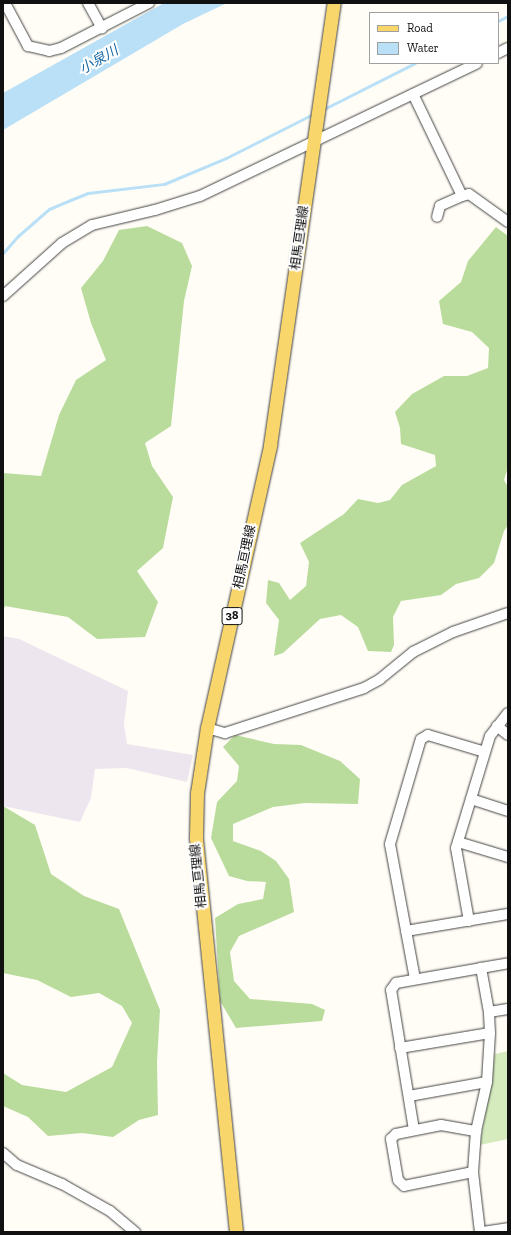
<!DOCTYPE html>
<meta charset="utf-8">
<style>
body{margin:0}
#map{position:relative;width:511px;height:1235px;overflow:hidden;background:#fffdf5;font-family:"Zilla Slab","Noto Sans JP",serif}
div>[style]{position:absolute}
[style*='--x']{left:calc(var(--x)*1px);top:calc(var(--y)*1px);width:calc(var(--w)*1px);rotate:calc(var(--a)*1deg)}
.industrial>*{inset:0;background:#eee6ef}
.green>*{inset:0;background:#d5ebbd}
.forest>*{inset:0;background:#b9dc9c}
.water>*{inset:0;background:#b9e0f7}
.stream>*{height:3px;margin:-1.5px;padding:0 1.5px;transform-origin:1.5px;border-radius:1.5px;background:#b9e0f7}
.roads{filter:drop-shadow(0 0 1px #444) drop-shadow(0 0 1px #444)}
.minor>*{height:10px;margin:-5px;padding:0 5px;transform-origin:5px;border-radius:5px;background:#fff}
.major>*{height:13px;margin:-6.5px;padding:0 6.5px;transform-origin:6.5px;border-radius:6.5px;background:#f9d66b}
span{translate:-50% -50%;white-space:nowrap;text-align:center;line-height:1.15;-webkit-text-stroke:4px #fff;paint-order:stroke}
.shield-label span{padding:1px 3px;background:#fff;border:1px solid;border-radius:3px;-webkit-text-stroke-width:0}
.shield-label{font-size:12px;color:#111;font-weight:700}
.street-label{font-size:13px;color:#111}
.water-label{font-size:14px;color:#1768a6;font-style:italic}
.frame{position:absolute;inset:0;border:4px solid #111;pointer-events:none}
.legend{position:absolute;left:369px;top:12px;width:130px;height:52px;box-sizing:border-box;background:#fff;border:1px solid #a0a0a0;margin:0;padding:5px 7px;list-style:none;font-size:12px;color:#111}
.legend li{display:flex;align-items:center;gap:8px;height:20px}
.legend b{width:20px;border:1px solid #a0a0a0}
</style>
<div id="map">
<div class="industrial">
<div style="clip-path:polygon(3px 636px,19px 639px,128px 691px,124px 724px,127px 744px,193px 755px,187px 782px,127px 768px,95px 769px,91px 798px,80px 822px,3px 806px)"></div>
</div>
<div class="green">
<div style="clip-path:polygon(508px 1051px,508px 1139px,480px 1145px,495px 1054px)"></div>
</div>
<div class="forest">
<div style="clip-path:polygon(147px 226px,182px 243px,192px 266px,184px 301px,171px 426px,145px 443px,152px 466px,173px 497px,163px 548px,137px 571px,158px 602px,145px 637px,97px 639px,68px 617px,5px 606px,3px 611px,3px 473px,41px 476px,59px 415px,76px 380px,106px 360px,91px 323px,81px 288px,103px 261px,119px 230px)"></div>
<div style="clip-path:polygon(496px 227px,508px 236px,508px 467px,504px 480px,508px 487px,508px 525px,504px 531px,494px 563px,479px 578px,456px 584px,441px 595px,401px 601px,393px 617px,394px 645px,391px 652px,368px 651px,358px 627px,341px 615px,320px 619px,283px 653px,274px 656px,279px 620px,266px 603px,268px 580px,279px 583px,290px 600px,306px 586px,309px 562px,300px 543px,344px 514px,358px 499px,378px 503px,390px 500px,402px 485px,436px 466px,435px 455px,401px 444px,400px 428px,395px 412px,412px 394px,444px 376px,467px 376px,488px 368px,489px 348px,472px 332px,443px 324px,439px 301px,461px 282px,468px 261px)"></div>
<div style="clip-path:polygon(235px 735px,274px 744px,301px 745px,340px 761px,360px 779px,358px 804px,305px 803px,273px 807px,233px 824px,233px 841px,261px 851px,276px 861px,289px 879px,294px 912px,239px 936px,230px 952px,234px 981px,250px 999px,312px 1004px,325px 1010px,322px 1021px,236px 1028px,220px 1001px,215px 918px,238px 904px,263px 899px,266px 882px,247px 881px,229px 876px,211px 838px,217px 802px,237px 781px,239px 766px,223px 747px)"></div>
<div style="clip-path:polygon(3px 806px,35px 825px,51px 874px,84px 896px,119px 909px,160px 1010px,157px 1062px,158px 1115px,139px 1120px,113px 1137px,82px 1133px,48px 1136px,28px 1117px,3px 1106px,3px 1073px,22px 1085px,66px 1092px,112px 1067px,132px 1023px,122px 1006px,99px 993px,71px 997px,37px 980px,3px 973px)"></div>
</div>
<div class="water">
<div style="clip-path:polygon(164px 3px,227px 3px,183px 24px,3px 130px,3px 93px)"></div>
</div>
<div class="stream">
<div style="--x:498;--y:21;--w:11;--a:-27"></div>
<div style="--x:322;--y:110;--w:104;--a:-26.8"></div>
<div style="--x:3;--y:253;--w:23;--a:-49"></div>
<div style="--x:18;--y:236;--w:41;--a:-41.1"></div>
<div style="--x:49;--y:209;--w:21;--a:-23"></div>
<div style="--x:68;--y:201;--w:22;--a:-22"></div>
<div style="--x:88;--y:193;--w:77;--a:-6.8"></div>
<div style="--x:164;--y:184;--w:67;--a:-22.8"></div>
<div style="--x:226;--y:158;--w:97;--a:-26.8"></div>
</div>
<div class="roads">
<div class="minor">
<div style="--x:5;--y:3;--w:49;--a:61.9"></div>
<div style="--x:28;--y:46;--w:22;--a:13"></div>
<div style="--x:49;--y:51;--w:12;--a:-14"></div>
<div style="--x:61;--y:48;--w:99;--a:-27.1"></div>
<div style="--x:88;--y:3;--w:29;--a:61"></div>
<div style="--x:498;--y:53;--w:11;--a:-27"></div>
<div style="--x:413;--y:94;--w:113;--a:64.3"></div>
<div style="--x:462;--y:196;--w:24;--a:156"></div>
<div style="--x:440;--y:206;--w:11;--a:105"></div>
<div style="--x:462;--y:196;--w:7;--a:-16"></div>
<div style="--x:469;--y:194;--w:48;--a:35.7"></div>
<div style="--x:3;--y:296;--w:79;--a:-41.9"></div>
<div style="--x:62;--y:243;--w:35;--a:-31"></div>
<div style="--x:92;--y:225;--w:65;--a:-13.4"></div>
<div style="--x:155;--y:210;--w:47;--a:-17.3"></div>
<div style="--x:200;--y:196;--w:307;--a:-25.6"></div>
<div style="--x:497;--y:726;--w:14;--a:39"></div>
<div style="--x:207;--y:728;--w:19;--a:16"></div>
<div style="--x:225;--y:733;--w:146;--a:-17.9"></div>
<div style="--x:364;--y:688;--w:18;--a:-29"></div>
<div style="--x:380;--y:679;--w:43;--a:-39.3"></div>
<div style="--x:413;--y:652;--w:45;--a:-26.6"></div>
<div style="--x:453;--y:632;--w:58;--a:-19.1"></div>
<div style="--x:471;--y:799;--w:39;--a:18"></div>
<div style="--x:458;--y:842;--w:52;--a:16.7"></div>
<div style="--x:469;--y:921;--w:74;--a:-100.1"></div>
<div style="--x:456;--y:848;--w:117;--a:-73.1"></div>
<div style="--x:490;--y:736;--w:29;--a:-52"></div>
<div style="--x:406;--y:931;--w:103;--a:-9.5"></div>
<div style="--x:415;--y:979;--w:137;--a:-100.5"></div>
<div style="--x:390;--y:844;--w:109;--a:-73.6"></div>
<div style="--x:421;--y:739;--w:8;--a:-30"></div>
<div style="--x:428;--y:735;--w:59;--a:16.6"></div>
<div style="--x:489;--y:1012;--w:19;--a:-9"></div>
<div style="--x:400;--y:1048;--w:91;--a:-9.5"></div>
<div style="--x:409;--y:1096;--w:79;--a:-10.2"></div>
<div style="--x:414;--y:1130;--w:142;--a:-99.3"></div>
<div style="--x:391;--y:990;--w:9;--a:-54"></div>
<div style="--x:396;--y:983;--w:86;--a:-10"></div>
<div style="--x:3;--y:1153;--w:18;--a:41"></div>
<div style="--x:17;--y:1165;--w:49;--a:22.9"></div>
<div style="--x:62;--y:1184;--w:55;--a:29.4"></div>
<div style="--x:110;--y:1211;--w:33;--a:40"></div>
<div style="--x:473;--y:1172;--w:70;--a:168.5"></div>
<div style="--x:404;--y:1186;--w:8;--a:-135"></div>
<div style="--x:398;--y:1180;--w:42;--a:-99.7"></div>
<div style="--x:391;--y:1139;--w:7;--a:-45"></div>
<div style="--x:396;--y:1134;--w:46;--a:-11.3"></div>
<div style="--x:441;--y:1125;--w:36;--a:10"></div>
<div style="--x:480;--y:1232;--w:60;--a:-96.7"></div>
<div style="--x:473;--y:1172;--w:41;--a:-85.8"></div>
<div style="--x:476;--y:1131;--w:50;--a:-77.3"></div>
<div style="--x:487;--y:1082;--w:49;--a:-86.5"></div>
<div style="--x:490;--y:1033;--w:21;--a:-93"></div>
<div style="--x:489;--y:1012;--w:45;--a:-100.3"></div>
<div style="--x:481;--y:968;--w:27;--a:-10"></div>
<div style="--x:483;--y:1232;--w:25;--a:-9"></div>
</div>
<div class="major">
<div style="--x:236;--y:1232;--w:397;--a:-95.8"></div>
<div style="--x:196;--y:837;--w:44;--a:-88.7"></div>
<div style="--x:197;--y:793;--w:66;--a:-81.3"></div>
<div style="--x:207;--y:728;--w:290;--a:-77.4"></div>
<div style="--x:270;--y:445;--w:447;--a:-81.8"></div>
</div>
</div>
<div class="shield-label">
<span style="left:232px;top:616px">38</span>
</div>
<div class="street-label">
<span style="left:300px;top:238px;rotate:-82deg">相馬亘理線</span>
<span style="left:245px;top:557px;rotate:-78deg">相馬亘理線</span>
<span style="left:199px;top:876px;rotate:-96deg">相馬亘理線</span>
</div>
<div class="water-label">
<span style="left:99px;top:60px;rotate:-30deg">小泉川</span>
</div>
<div class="frame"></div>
<ul class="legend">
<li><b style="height:5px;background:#f9d66b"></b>Road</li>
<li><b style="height:11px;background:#b9e0f7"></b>Water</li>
</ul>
</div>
